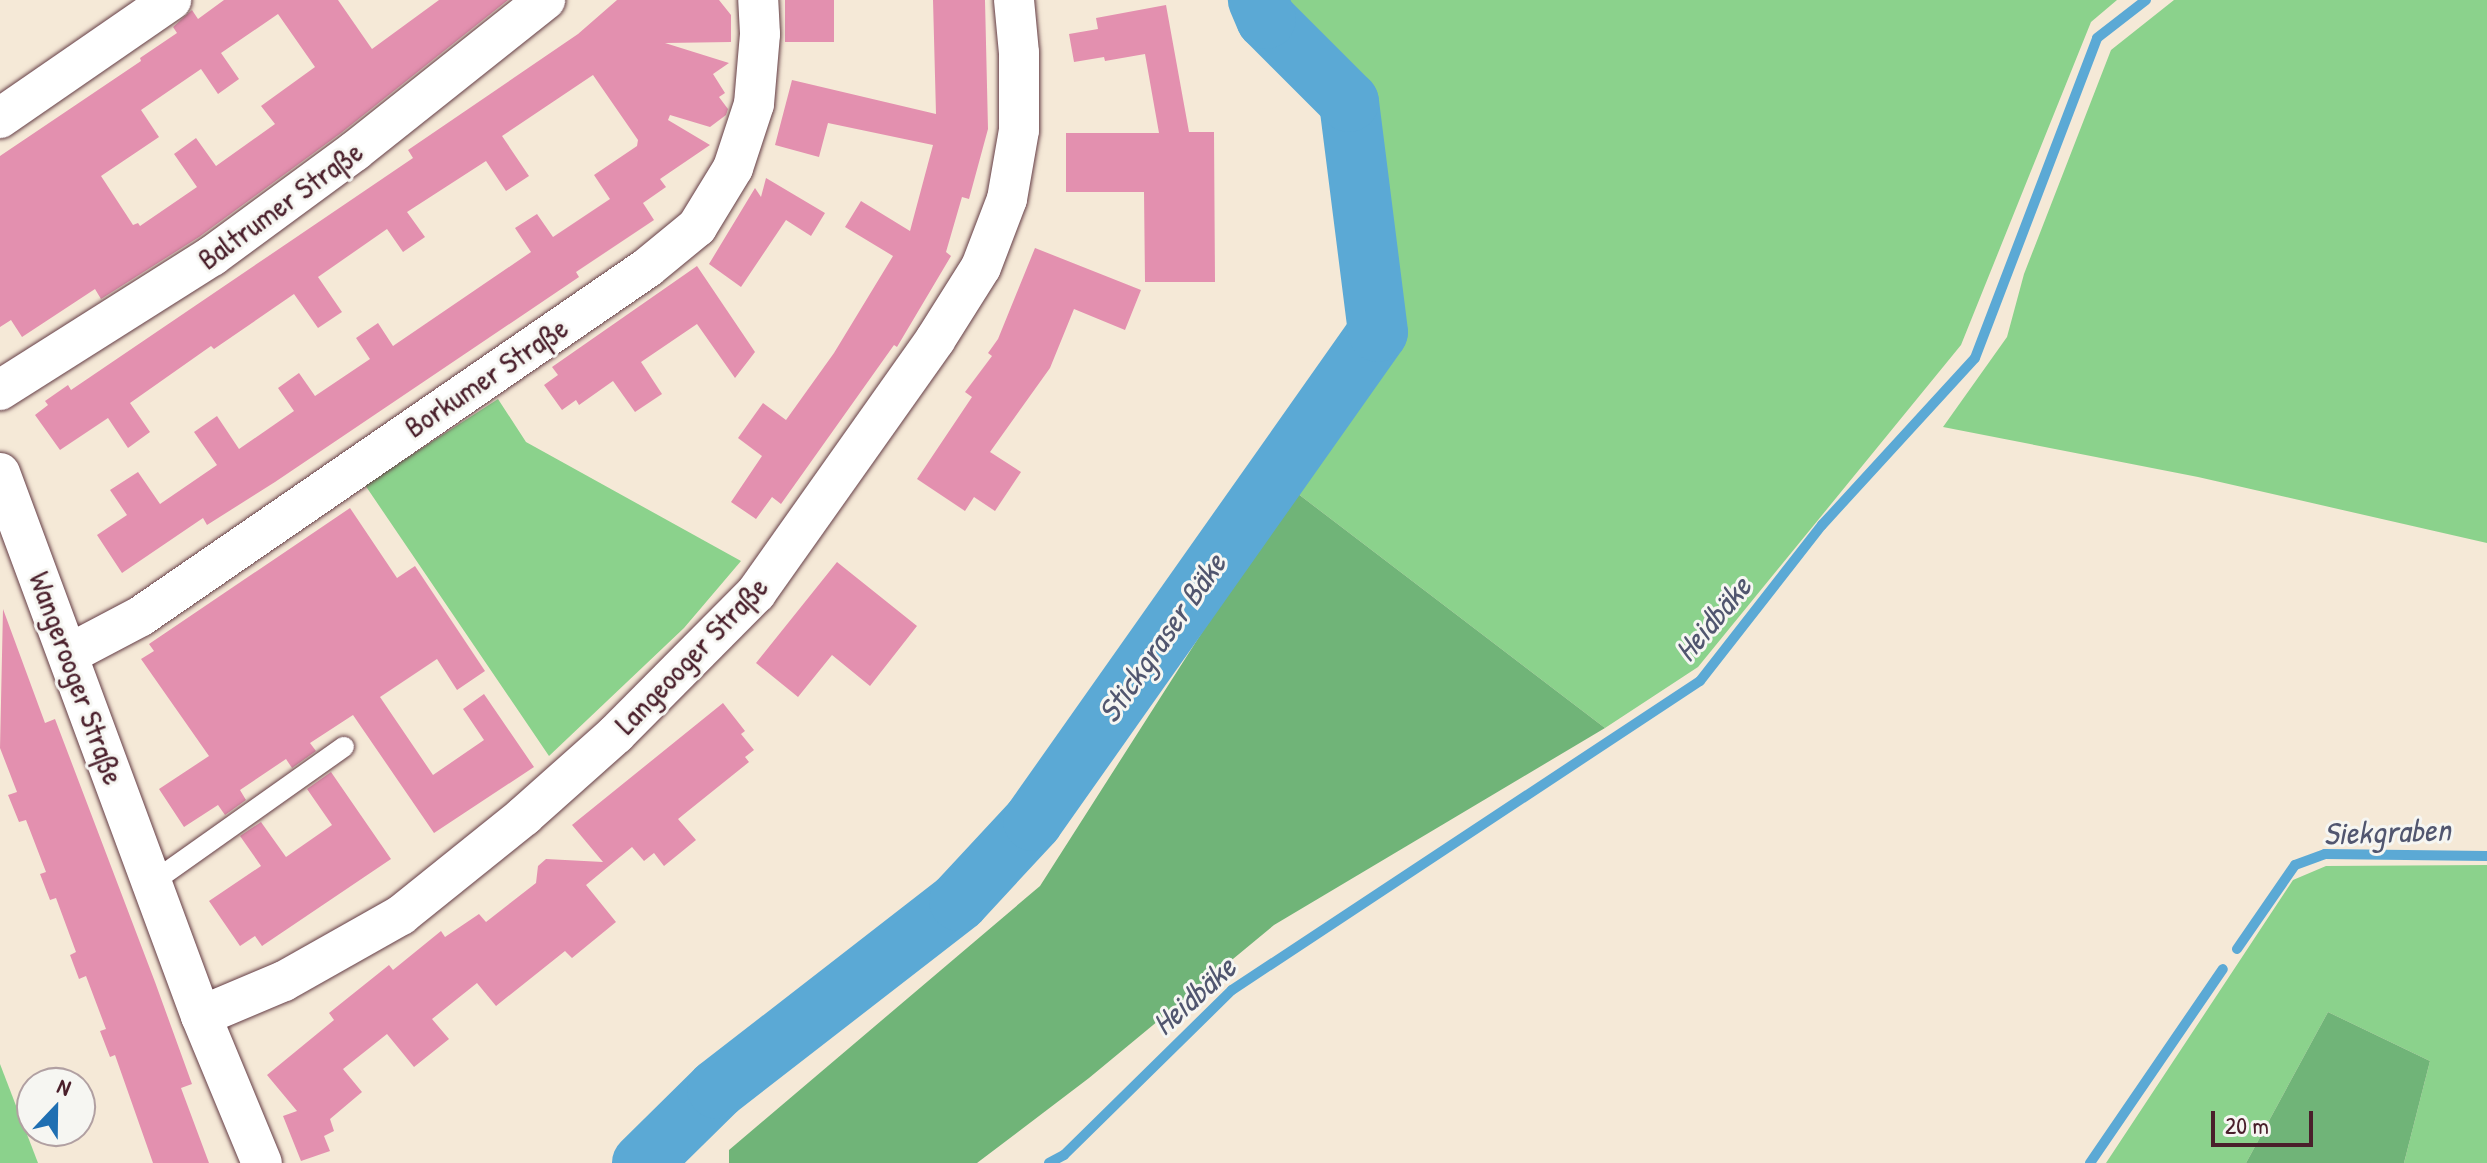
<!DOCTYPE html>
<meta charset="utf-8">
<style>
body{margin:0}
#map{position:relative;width:2487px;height:1163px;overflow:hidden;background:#f5e9d7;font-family:"Patrick Hand",sans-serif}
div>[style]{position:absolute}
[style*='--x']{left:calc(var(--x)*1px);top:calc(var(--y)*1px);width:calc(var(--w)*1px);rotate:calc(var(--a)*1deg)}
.green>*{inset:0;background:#8bd28c}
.forest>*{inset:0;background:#70b478}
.stream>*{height:10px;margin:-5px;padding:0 5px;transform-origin:5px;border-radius:5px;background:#5ba9d5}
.river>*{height:60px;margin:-30px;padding:0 30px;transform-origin:30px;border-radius:30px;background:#5ba9d5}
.building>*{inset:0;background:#e390af;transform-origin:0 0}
.roads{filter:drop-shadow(0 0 2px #643d45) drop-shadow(0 0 2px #643d45)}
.service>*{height:20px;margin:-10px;padding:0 10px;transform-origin:10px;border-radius:10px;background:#fff}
.minor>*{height:40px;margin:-20px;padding:0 20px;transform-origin:20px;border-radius:20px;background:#fff}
span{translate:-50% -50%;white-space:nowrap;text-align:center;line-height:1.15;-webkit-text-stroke:6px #f6f6f2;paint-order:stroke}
.street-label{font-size:30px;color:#4a1f2b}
.water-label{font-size:32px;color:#51566f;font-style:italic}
.north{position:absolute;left:16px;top:1067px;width:80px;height:80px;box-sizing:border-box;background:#f6f6f2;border:2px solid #b1a0a2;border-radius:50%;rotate:22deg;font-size:22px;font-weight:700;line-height:32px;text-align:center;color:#4a1f2b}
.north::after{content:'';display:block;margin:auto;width:28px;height:36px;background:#1f6fb2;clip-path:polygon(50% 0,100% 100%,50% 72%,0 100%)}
.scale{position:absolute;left:2211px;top:1111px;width:102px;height:36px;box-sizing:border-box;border:4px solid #4a1f2b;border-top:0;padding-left:10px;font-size:24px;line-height:28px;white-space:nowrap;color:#4a1f2b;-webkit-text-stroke:6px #f6f6f2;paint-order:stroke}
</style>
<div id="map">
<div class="green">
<div style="clip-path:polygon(1278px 0,2117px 0,2091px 22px,1961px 345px,1698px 667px,1605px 728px,1293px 490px,1389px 334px,1368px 108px)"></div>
<div style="clip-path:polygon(2174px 0,2487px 0,2487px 543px,2198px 477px,1943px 427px,2007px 337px,2024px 274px,2111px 50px)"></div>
<div style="clip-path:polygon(498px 399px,526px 442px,741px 561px,684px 628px,549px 756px,365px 485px)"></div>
<div style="clip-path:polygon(2487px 865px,2487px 1163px,2404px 1163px,2430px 1061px,2328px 1012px,2246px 1163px,2106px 1163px,2293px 880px,2326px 866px)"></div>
<div style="clip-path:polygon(0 1064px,38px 1163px,0 1163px)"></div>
</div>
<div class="forest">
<div style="clip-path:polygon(1293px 490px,1605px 728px,1274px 925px,1089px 1078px,977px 1163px,729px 1163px,729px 1150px,1040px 886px)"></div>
<div style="clip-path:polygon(2328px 1012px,2430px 1061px,2404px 1163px,2246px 1163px)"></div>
</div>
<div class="stream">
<div style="--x:2237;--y:949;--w:102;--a:-55.4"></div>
<div style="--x:2295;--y:865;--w:32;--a:-20"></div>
<div style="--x:2325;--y:854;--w:162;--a:0.7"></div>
<div style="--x:1049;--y:1163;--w:17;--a:-28"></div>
<div style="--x:1064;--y:1155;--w:235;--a:-44.5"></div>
<div style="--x:1232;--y:990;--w:561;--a:-33.44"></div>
<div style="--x:1700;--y:681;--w:198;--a:-52"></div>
<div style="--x:1822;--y:525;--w:226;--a:-47.5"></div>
<div style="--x:1975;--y:358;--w:342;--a:-69.1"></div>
<div style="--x:2097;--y:38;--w:62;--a:-37.8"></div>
<div style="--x:2090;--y:1163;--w:235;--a:-55.6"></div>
</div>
<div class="river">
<div style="--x:642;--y:1163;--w:105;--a:-44.6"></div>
<div style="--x:717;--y:1089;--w:306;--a:-37.8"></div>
<div style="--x:959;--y:901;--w:109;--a:-47.2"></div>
<div style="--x:1033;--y:821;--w:598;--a:-54.8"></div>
<div style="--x:1378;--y:332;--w:232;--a:-97.2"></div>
<div style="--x:1349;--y:102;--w:117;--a:-135"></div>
<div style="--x:1266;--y:19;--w:21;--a:-113"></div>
</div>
<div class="building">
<div style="clip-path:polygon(evenodd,224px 0,338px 0,372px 49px,439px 0,508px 0,341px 133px,199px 237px,101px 299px,95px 289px,22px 337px,11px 320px,0 327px,0 156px,141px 61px,140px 58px,177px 33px,173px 27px,192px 10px,198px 19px,224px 0,278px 14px,315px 67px,261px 106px,275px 124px,216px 166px,196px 138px,174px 154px,197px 187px,140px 226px,138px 223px,133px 225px,101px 176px,159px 137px,141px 110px,201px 69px,218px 94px,239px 79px,221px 53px,278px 14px)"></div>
<div style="clip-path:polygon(617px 0,719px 0,731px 15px,731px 42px,665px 43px,729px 63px,713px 74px,725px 93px,719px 97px,728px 109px,726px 115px,710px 127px,670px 115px,668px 120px,710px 145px,660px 179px,666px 187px,643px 203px,654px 220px,576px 272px,579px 277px,275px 482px,207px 525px,203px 518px,122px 573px,97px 535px,127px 515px,110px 490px,138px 472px,160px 504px,217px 465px,194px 432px,217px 416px,239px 449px,294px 411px,278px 388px,299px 373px,315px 396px,370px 359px,356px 338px,378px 323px,393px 346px,531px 252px,515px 228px,537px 214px,553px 237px,610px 199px,594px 175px,637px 146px,638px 140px,593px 75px,502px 136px,529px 176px,506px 191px,486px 161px,407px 212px,425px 237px,403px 252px,387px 229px,318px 277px,342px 312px,318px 328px,294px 294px,214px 349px,211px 346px,130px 403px,150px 432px,128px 448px,108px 418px,60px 450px,35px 415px,48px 405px,45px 401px,68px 385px,71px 390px,413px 158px,408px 150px,578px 34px)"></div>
<div style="left:785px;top:0;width:49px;height:42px"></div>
<div style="clip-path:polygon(933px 0,985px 0,988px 129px,969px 199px,962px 197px,946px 252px,951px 256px,897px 347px,894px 345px,781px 504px,772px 497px,756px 519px,731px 502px,762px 456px,738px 438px,763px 403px,786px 420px,834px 353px,893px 256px,845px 227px,861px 201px,910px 231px,933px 145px,828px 123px,819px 157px,775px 145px,792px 80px,936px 114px)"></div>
<div style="clip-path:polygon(1166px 5px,1189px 132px,1214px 132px,1215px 282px,1145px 282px,1144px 192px,1066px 192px,1066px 133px,1159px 133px,1145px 54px,1105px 61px,1104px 57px,1074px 62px,1069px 34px,1098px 29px,1096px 18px)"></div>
<div style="clip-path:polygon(766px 178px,825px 213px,811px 236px,786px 220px,741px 287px,709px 264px,755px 188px,761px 197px)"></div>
<div style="clip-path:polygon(1035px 248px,1141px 290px,1125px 330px,1074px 309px,1050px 368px,990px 452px,1021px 472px,995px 511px,974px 497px,965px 511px,917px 479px,972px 397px,965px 392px,992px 356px,988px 353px,998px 339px)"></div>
<div style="clip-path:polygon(697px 266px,755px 352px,735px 378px,697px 324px,641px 362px,662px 394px,635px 412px,613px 381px,579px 405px,576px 400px,562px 410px,544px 385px,558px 375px,552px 367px)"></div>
<div style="clip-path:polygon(350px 508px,397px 578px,415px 566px,485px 671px,457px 690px,437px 659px,380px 697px,433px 775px,484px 740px,463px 709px,484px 694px,534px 767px,434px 833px,353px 715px,310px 743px,316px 751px,292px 768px,286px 759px,240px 790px,246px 800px,225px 815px,218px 805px,184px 827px,159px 789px,209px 756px,141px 659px,154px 651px,149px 644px)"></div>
<div style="clip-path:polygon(837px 562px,917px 626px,870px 686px,832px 655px,798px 697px,756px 663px)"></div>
<div style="clip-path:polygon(3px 609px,45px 723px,55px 719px,155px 982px,192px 1084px,181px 1088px,209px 1163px,153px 1163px,115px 1055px,110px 1057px,100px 1031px,106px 1029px,86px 976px,79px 979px,70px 955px,76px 952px,56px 898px,50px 900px,40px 874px,46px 872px,26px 820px,19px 822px,8px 795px,17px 792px,0 748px)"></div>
<div style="clip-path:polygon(723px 703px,745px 731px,741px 734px,754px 750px,745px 757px,749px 762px,678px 819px,696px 840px,664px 866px,654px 853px,644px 861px,632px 847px,586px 885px,616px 922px,572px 958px,565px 951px,496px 1006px,477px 983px,432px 1019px,449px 1039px,414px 1067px,387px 1034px,343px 1069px,362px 1092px,330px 1119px,334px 1131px,324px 1136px,330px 1151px,301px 1161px,283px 1116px,297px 1111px,267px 1075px,334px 1020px,329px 1013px,389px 965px,393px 970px,441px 931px,445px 937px,479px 914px,486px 922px,536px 883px,538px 866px,546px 859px,603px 862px,572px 825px)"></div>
<div style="clip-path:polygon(331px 772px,391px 859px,262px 946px,255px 936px,240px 946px,209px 901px,261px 866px,240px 836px,261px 822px,286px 857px,332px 825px,307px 789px)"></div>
</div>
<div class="roads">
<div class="service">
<div style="--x:153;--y:882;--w:234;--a:-35.3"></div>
</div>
<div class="minor">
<div style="--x:0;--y:118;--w:208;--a:-34.6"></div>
<div style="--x:0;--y:390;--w:251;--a:-32.3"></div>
<div style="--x:212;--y:256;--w:177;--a:-36.3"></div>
<div style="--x:355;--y:151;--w:243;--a:-38.5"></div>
<div style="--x:0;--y:473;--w:579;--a:69.69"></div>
<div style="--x:201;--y:1016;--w:159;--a:67.5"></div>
<div style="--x:69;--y:654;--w:81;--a:-27.8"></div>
<div style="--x:141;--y:616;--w:614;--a:-34.52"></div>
<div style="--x:647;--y:268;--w:65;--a:-39.4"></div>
<div style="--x:697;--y:227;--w:69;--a:-58.6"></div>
<div style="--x:733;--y:168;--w:67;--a:-71.8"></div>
<div style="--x:754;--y:104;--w:70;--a:-85.1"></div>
<div style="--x:760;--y:34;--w:34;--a:-93"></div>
<div style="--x:201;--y:1016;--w:90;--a:-22.9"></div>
<div style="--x:284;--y:981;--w:134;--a:-29.4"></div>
<div style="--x:401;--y:915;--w:158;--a:-38.8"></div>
<div style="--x:524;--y:816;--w:123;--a:-41.7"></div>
<div style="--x:616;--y:734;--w:199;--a:-45.2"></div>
<div style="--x:756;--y:593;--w:310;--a:-54.7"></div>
<div style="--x:935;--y:340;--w:86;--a:-57.8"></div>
<div style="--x:981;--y:267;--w:73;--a:-69.1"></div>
<div style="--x:1007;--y:199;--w:70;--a:-80.1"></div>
<div style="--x:1019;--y:130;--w:77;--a:-90"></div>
<div style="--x:1019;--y:53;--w:53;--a:-95.4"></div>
</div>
</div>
<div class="street-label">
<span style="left:280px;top:205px;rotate:-36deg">Baltrumer Straße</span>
<span style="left:486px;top:377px;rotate:-34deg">Borkumer Straße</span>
<span style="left:691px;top:655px;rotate:-46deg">Langeooger Straße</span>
<span style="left:77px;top:678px;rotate:70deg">Wangerooger Straße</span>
</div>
<div class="water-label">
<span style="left:1713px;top:619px;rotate:-50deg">Heidbäke</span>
<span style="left:1162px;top:638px;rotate:-55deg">Stickgraser Bäke</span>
<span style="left:2387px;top:832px;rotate:-2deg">Siekgraben</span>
<span style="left:1194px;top:996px;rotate:-42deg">Heidbäke</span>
</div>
<div class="north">N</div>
<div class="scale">20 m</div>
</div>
